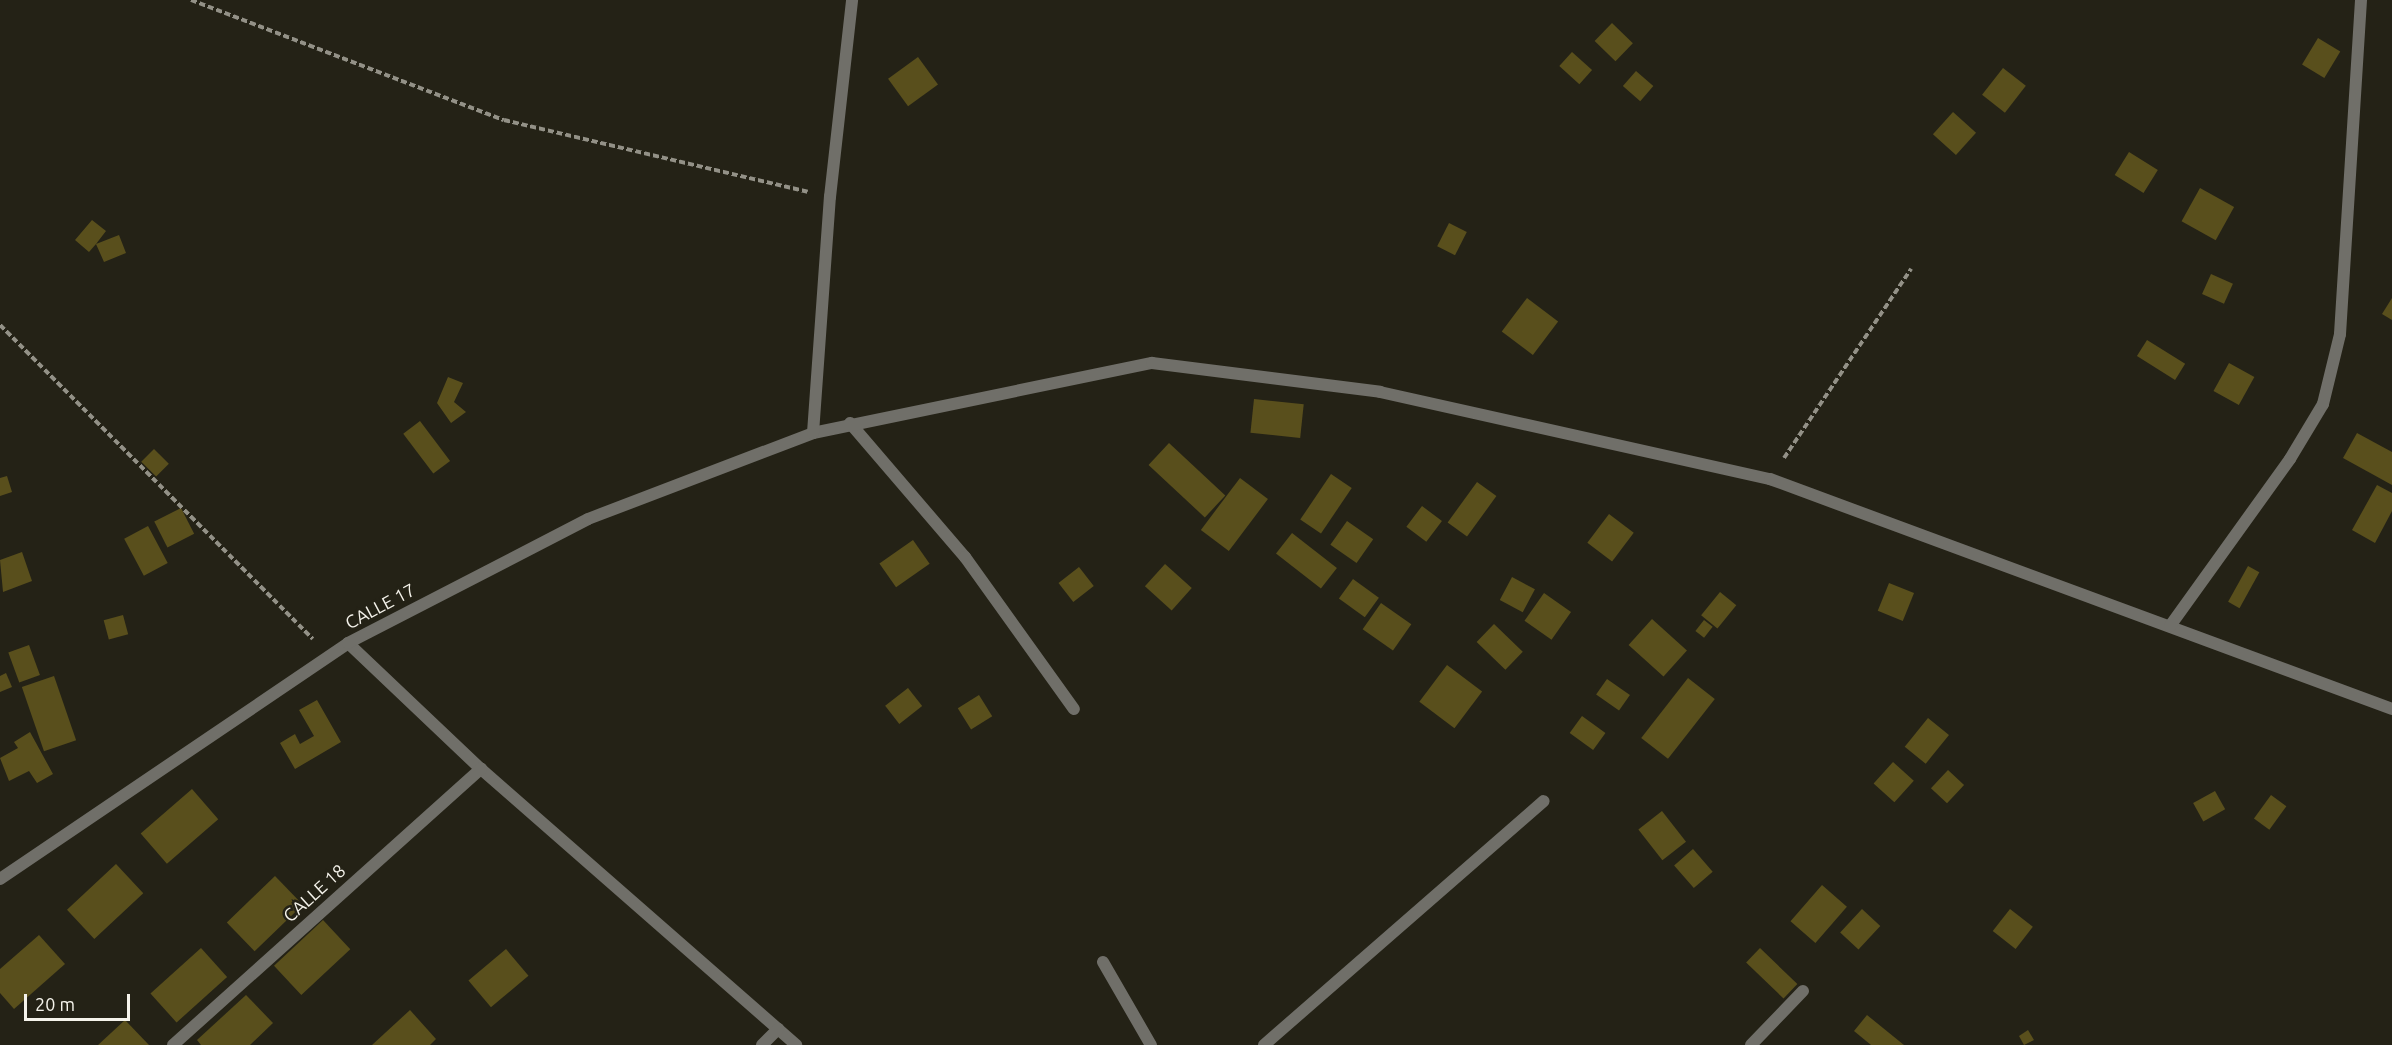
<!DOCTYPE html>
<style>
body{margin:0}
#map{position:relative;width:2392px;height:1045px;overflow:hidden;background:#242216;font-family:Ubuntu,sans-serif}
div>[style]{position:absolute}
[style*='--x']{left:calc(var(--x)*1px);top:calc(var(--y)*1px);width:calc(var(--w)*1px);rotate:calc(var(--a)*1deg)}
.building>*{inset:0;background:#594f1c;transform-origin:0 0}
.path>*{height:4px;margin-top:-2px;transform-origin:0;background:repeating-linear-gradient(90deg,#939187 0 6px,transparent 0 9px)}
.minor>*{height:12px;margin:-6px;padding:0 6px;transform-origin:6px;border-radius:6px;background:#706f69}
.tertiary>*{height:12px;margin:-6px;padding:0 6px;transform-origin:6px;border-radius:6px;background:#706f69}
span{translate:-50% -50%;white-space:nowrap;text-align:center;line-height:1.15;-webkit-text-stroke:5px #242216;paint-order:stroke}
.street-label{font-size:18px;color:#f5f3eb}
.scale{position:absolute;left:24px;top:994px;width:106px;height:27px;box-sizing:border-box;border:3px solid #f5f3eb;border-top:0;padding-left:8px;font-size:18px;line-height:21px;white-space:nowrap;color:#f5f3eb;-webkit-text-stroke:4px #242216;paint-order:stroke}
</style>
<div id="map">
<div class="building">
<div style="left:1612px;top:23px;width:29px;height:25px;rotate:44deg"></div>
<div style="left:2318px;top:38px;width:26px;height:31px;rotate:31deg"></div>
<div style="left:1572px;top:52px;width:27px;height:19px;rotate:42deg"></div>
<div style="left:918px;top:57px;width:34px;height:37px;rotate:54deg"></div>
<div style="left:2003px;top:68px;width:29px;height:34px;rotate:38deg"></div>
<div style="left:1636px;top:71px;width:23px;height:20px;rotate:41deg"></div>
<div style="left:1953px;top:112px;width:31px;height:30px;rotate:42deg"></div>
<div style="left:2129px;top:152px;width:34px;height:27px;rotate:32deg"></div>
<div style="left:2200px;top:188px;width:39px;height:38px;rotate:29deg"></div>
<div style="clip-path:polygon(92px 220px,106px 231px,96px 244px,119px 235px,126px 253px,104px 262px,96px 244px,89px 252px,75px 240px)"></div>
<div style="left:1449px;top:223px;width:20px;height:26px;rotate:27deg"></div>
<div style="left:2211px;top:274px;width:24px;height:22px;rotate:24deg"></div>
<div style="left:1527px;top:298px;width:39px;height:42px;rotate:37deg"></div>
<div style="clip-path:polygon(2392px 298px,2392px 320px,2382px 314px)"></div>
<div style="left:2147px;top:340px;width:45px;height:19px;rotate:32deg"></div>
<div style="left:2229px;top:363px;width:29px;height:32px;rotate:29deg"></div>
<div style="clip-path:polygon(448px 377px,463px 383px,454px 402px,466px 412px,451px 423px,437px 403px)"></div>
<div style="left:1254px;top:399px;width:50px;height:34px;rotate:6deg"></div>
<div style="left:420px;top:421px;width:50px;height:21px;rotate:53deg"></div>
<div style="clip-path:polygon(2357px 433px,2392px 452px,2392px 485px,2343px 458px)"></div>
<div style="left:1169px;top:443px;width:77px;height:30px;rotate:43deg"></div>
<div style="left:154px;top:449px;width:21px;height:18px;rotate:45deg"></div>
<div style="left:1331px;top:474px;width:25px;height:55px;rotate:34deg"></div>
<div style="clip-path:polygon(7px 476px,12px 492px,0 496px,0 478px)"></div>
<div style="left:1240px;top:478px;width:35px;height:65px;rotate:37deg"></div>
<div style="left:1477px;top:482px;width:24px;height:50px;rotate:36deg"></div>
<div style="clip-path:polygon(2377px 485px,2392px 493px,2392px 511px,2375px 543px,2352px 530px)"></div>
<div style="left:1422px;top:506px;width:25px;height:26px;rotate:37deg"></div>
<div style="left:181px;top:508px;width:29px;height:30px;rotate:63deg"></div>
<div style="left:1609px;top:514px;width:31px;height:36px;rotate:37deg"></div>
<div style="left:1347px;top:521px;width:32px;height:29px;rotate:35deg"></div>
<div style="left:148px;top:526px;width:42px;height:27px;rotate:62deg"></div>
<div style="left:1292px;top:533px;width:57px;height:26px;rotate:38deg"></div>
<div style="left:913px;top:540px;width:29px;height:41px;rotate:55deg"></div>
<div style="clip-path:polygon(22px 552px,32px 581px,3px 592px,0 560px)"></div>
<div style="left:1165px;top:564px;width:36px;height:30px;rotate:42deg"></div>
<div style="left:2248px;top:566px;width:13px;height:41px;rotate:29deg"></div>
<div style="left:1079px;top:567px;width:24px;height:26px;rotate:52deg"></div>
<div style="left:1512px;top:577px;width:26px;height:26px;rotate:28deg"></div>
<div style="left:1353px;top:579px;width:32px;height:24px;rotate:36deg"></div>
<div style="left:1889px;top:583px;width:27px;height:30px;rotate:22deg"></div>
<div style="left:1720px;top:592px;width:21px;height:30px;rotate:39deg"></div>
<div style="left:1544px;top:593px;width:33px;height:34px;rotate:35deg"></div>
<div style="left:1381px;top:603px;width:37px;height:32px;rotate:35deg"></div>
<div style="left:123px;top:615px;width:20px;height:20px;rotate:75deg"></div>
<div style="left:1652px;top:619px;width:47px;height:35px;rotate:42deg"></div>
<div style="left:1704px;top:620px;width:11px;height:14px;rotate:38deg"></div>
<div style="left:1494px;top:624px;width:40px;height:25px;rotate:44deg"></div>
<div style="left:29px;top:645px;width:32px;height:22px;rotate:70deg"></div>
<div style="left:1447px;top:665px;width:44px;height:46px;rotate:37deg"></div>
<div style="clip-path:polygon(6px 673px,12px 687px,0 692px,0 676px)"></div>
<div style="left:54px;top:676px;width:68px;height:34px;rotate:71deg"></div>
<div style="left:1688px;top:678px;width:34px;height:76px;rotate:38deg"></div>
<div style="left:1607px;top:679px;width:28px;height:19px;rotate:35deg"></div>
<div style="left:908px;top:688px;width:23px;height:29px;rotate:52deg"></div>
<div style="left:979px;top:695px;width:25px;height:25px;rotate:58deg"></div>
<div style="clip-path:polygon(317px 700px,341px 742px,295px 769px,280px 743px,295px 734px,300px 744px,314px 736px,299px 710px)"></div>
<div style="left:1582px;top:716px;width:29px;height:21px;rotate:36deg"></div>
<div style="left:1928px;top:718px;width:27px;height:37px;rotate:39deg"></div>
<div style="clip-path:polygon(30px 732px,53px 774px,37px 783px,29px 771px,9px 781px,0 758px,18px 748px,14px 742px)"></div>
<div style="left:1893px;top:762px;width:28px;height:29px;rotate:42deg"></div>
<div style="left:1948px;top:770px;width:22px;height:25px;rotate:43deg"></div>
<div style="left:192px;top:789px;width:40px;height:68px;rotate:49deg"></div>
<div style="left:2215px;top:791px;width:21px;height:25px;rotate:61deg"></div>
<div style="left:2271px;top:795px;width:19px;height:29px;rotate:36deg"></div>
<div style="left:1662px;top:811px;width:39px;height:30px;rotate:52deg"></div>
<div style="left:1693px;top:849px;width:30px;height:25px;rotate:49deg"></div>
<div style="left:116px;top:864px;width:40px;height:67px;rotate:47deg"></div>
<div style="left:275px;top:876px;width:40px;height:67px;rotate:46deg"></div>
<div style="left:1822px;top:885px;width:33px;height:48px;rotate:41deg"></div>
<div style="left:1862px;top:909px;width:25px;height:32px;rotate:43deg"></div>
<div style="left:2010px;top:909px;width:29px;height:28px;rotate:38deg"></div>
<div style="left:323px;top:920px;width:40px;height:67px;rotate:47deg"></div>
<div style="clip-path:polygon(39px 935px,65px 964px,14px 1009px,0 993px,0 969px)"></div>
<div style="left:201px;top:948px;width:39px;height:68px;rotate:48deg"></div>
<div style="left:1760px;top:948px;width:52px;height:20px;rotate:44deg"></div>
<div style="left:506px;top:949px;width:35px;height:49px;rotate:50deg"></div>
<div style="clip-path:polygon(246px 995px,273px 1023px,250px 1045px,201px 1045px,197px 1040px)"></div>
<div style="clip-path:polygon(410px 1010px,436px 1039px,430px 1045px,372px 1045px)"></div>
<div style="clip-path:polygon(1867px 1015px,1904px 1045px,1871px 1045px,1854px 1031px)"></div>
<div style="clip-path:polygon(125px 1020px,149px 1045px,98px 1045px)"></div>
<div style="clip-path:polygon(2028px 1030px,2034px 1040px,2024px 1045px,2019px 1036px)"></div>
</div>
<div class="path">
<div style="--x:191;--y:0;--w:335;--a:21"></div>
<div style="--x:504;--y:120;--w:312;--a:13.3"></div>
<div style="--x:0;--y:325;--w:443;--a:45.1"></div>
<div style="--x:1784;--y:458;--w:228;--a:-56.1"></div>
</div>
<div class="minor">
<div style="--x:850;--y:423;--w:177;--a:49.4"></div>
<div style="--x:965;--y:557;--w:187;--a:54.4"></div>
<div style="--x:813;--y:433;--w:346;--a:-11.7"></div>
<div style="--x:1152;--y:363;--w:230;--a:7.2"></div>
<div style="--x:1380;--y:392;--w:400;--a:12.6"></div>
<div style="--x:1770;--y:479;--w:663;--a:20.29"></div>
<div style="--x:2170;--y:626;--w:206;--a:-54.3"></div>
<div style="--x:2290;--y:459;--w:64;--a:-59"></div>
<div style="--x:2323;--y:404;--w:72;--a:-76.3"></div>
<div style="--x:2340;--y:334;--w:335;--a:-86.4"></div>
<div style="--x:348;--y:643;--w:183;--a:43.5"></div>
<div style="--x:481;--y:769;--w:419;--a:41.2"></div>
<div style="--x:1103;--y:962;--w:96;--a:60"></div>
<div style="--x:173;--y:1045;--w:414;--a:-41.9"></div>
<div style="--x:762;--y:1045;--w:23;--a:-45"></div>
<div style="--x:1264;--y:1045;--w:371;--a:-41.1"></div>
<div style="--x:1751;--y:1045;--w:75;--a:-46.1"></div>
</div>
<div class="tertiary">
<div style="--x:0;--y:879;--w:420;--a:-34.1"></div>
<div style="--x:348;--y:643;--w:270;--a:-27.3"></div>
<div style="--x:588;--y:519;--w:241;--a:-20.9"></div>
<div style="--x:813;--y:433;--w:237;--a:-85.9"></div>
<div style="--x:830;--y:197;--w:198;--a:-83.6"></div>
</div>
<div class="street-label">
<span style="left:380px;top:606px;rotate:-28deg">CALLE 17</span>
<span style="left:314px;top:893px;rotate:-42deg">CALLE 18</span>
</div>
<div class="scale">20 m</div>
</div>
